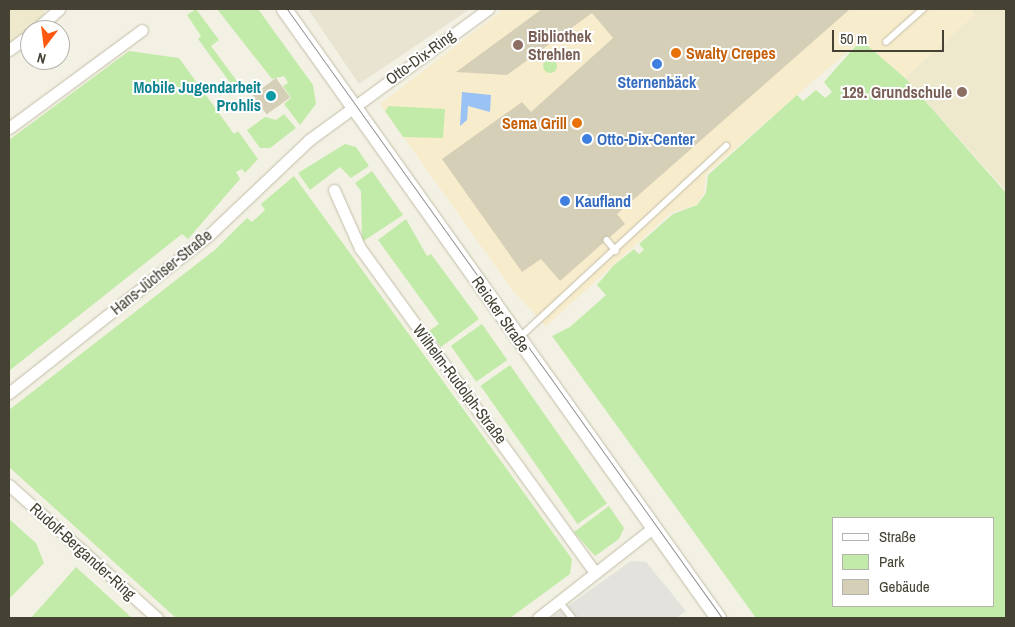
<!DOCTYPE html>
<meta charset="utf-8">
<style>
body{margin:0}
#map{position:relative;width:1015px;height:627px;overflow:hidden;background:#f3f1e3;font-family:"Archivo Narrow",sans-serif}
div>[style]{position:absolute}
[style*='--x']{left:calc(var(--x)*1px);top:calc(var(--y)*1px);width:calc(var(--w)*1px);rotate:calc(var(--a)*1deg)}
.residential>*{inset:0;background:#e8e4d1}
.commercial>*{inset:0;background:#f7eccc}
.education>*{inset:0;background:#eee9cc}
.green>*{inset:0;background:#c2eba9;transform-origin:0 0}
.round{border-radius:50%}
.parking>*{inset:0;background:#e3e2dc}
.water>*{inset:0;background:#9ac2f5}
.building>*{inset:0;background:#d5cfb8;transform-origin:0 0}
.roads{filter:drop-shadow(0 0 1px #c2bda8) drop-shadow(0 0 1px #c2bda8)}
.service>*{height:5.5px;margin:-2.75px;padding:0 2.75px;transform-origin:2.75px;border-radius:2.75px;background:#fff}
.minor>*{height:11px;margin:-5.5px;padding:0 5.5px;transform-origin:5.5px;border-radius:5.5px;background:#fff}
.tertiary>*{height:15px;margin:-7.5px;padding:0 7.5px;transform-origin:7.5px;border-radius:7.5px;background:#fff}
.tram>*{height:1px;margin:-0.5px;padding:0 0.5px;transform-origin:0.5px;border-radius:0.5px;background:#949494}
.dots>*{width:14px;height:14px;translate:-50% -50%;box-sizing:border-box;border:2px solid #fff;border-radius:50%}
span{translate:-50% -50%;white-space:nowrap;text-align:center;line-height:1.15;-webkit-text-stroke:4px #fff;paint-order:stroke}
.education-label{font-size:16px;color:#785e54;font-weight:700}
.left{translate:0 -50%;text-align:left}
.right{translate:-100% -50%;text-align:right}
.food-label{font-size:16px;color:#c56008;font-weight:700}
.street-label{font-size:16px;color:#454133}
.shop-label{font-size:16px;color:#366cbe;font-weight:700}
.culture-label{font-size:16px;color:#0d838f;font-weight:700}
.frame{position:absolute;inset:0;border:10px solid #454133;pointer-events:none}
.legend{position:absolute;left:832px;top:517px;width:162px;height:90px;box-sizing:border-box;background:#fff;border:1px solid #b5b3ad;margin:0;padding:6px 9px;list-style:none;font-size:15px;color:#454133}
.legend li{display:flex;align-items:center;gap:10px;height:25px}
.legend b{width:25px;border:1px solid #b5b3ad}
.north{position:absolute;left:20px;top:20px;width:50px;height:50px;box-sizing:border-box;background:#fff;border:1px solid #b5b3ad;border-radius:50%;rotate:195deg;font-size:14px;font-weight:700;line-height:20px;text-align:center;color:#454133}
.north::after{content:'';display:block;margin:auto;width:18px;height:22px;background:#ff590f;clip-path:polygon(50% 0,100% 100%,50% 72%,0 100%)}
.scale{position:absolute;left:832px;top:30px;width:112px;height:22px;box-sizing:border-box;border:2px solid #454133;border-top:0;padding-left:6px;font-size:15px;line-height:18px;white-space:nowrap;color:#454133;-webkit-text-stroke:4px #fff;paint-order:stroke}
</style>
<div id="map">
<div class="residential">
<div style="clip-path:polygon(308px 9px,470px 9px,359px 84px)"></div>
</div>
<div class="commercial">
<div style="clip-path:polygon(504px 9px,970px 9px,975px 15px,905px 78px,861px 40px,706px 174px,704px 193px,696px 205px,671px 213px,546px 326px,514px 292px,380px 104px)"></div>
</div>
<div class="education">
<div style="clip-path:polygon(9px 9px,45px 9px,42px 19px,9px 44px)"></div>
<div style="clip-path:polygon(970px 9px,1006px 9px,1006px 191px,905px 78px,975px 15px)"></div>
</div>
<div class="green">
<div style="clip-path:polygon(196px 9px,219px 40px,211px 46px,242px 88px,237px 92px,198px 39px,201px 36px,187px 15px)"></div>
<div style="clip-path:polygon(217px 9px,258px 9px,313px 85px,316px 104px,300px 125px,284px 104px,291px 98px,283px 86px,288px 83px,284px 76px,272px 79px)"></div>
<div style="clip-path:polygon(evenodd,861px 40px,905px 78px,1006px 193px,1006px 618px,756px 618px,552px 336px,570px 327px,606px 295px,597px 285px,613px 266px,634px 249px,639px 254px,644px 250px,639px 244px,673px 214px,697px 205px,706px 193px,708px 175px,797px 95px,803px 101px,816px 90px,825px 98px,832px 92px,824px 82px,861px 40px,834px 518px,994px 518px,994px 606px,834px 606px,834px 518px)"></div>
<div style="clip-path:polygon(129px 51px,179px 58px,234px 134px,238px 131px,258px 159px,245px 173px,242px 169px,236px 172px,240px 179px,188px 239px,182px 234px,9px 371px,9px 140px)"></div>
<div class="round" style="left:543px;top:59px;width:14px;height:14px"></div>
<div style="clip-path:polygon(389px 106px,445px 109px,443px 138px,403px 137px,385px 111px)"></div>
<div style="clip-path:polygon(284px 114px,296px 128px,270px 148px,260px 148px,247px 130px,265px 117px,276px 120px)"></div>
<div style="clip-path:polygon(345px 144px,356px 147px,369px 166px,351px 178px,340px 167px,310px 190px,298px 173px)"></div>
<div style="clip-path:polygon(372px 171px,403px 215px,362px 242px,361px 191px,355px 183px)"></div>
<div style="clip-path:polygon(294px 176px,572px 559px,570px 574px,510px 618px,176px 618px,9px 467px,9px 410px,216px 249px,247px 218px,252px 222px,265px 210px,261px 204px)"></div>
<div style="clip-path:polygon(406px 219px,427px 256px,431px 254px,479px 319px,441px 347px,429px 331px,439px 324px,378px 240px)"></div>
<div style="left:482px;top:324px;width:44px;height:38px;rotate:55deg"></div>
<div style="left:510px;top:365px;width:169px;height:36px;rotate:55deg"></div>
<div style="clip-path:polygon(609px 506px,624px 528px,619px 539px,595px 556px,574px 532px)"></div>
<div style="clip-path:polygon(9px 519px,36px 543px,44px 563px,9px 599px)"></div>
<div style="clip-path:polygon(76px 567px,132px 618px,31px 618px)"></div>
</div>
<div class="parking">
<div style="clip-path:polygon(631px 561px,646px 562px,686px 611px,676px 618px,551px 618px)"></div>
</div>
<div class="water">
<div style="clip-path:polygon(462px 92px,491px 95px,490px 112px,468px 106px,467px 120px,460px 126px)"></div>
</div>
<div class="building">
<div style="clip-path:polygon(542px 9px,850px 9px,617px 214px,625px 224px,610px 237px,604px 237px,603px 243px,560px 281px,541px 259px,522px 272px,442px 159px,522px 102px,531px 112px,613px 38px,592px 13px,507px 75px,456px 72px)"></div>
<div style="left:276px;top:78px;width:24px;height:29px;rotate:54deg"></div>
</div>
<div class="roads">
<div class="service">
<div style="--x:886;--y:42;--w:50;--a:-41.7"></div>
<div style="--x:607;--y:240;--w:14;--a:51"></div>
<div style="--x:520;--y:337;--w:281;--a:-42.8"></div>
<div style="--x:559;--y:601;--w:22;--a:51"></div>
</div>
<div class="minor">
<div style="--x:35;--y:30;--w:32;--a:-41"></div>
<div style="--x:9;--y:50;--w:26;--a:-37"></div>
<div style="--x:9;--y:128;--w:165;--a:-36.4"></div>
<div style="--x:334;--y:190;--w:64;--a:65.9"></div>
<div style="--x:360;--y:248;--w:401;--a:54.1"></div>
<div style="--x:9;--y:393;--w:255;--a:-38.3"></div>
<div style="--x:209;--y:235;--w:138;--a:-43.5"></div>
<div style="--x:309;--y:140;--w:222;--a:-36.2"></div>
<div style="--x:9;--y:485;--w:199;--a:41.9"></div>
<div style="--x:538;--y:618;--w:147;--a:-38.1"></div>
</div>
<div class="tertiary">
<div style="--x:284;--y:9;--w:748;--a:54.52"></div>
</div>
</div>
<div class="tram">
<div style="--x:287;--y:9;--w:748;--a:54.46"></div>
</div>
<div class="dots">
<div style="left:518px;top:45px;background:#8d6e63"></div>
<div style="left:676px;top:53px;background:#e8710a"></div>
<div style="left:657px;top:64px;background:#3f7fe0"></div>
<div style="left:962px;top:92px;background:#8d6e63"></div>
<div style="left:271px;top:96px;background:#0f9aa8"></div>
<div style="left:577px;top:123px;background:#e8710a"></div>
<div style="left:587px;top:139px;background:#3f7fe0"></div>
<div style="left:565px;top:201px;background:#3f7fe0"></div>
</div>
<div class="education-label">
<span class="left" style="left:528px;top:45px">Bibliothek<br>Strehlen</span>
<span class="right" style="left:952px;top:92px">129. Grundschule</span>
</div>
<div class="food-label">
<span class="left" style="left:686px;top:53px">Swalty Crepes</span>
<span class="right" style="left:567px;top:123px">Sema Grill</span>
</div>
<div class="street-label">
<span style="left:420px;top:57px;rotate:-36deg">Otto-Dix-Ring</span>
<span style="left:161px;top:272px;rotate:-39deg">Hans-Jüchser-Straße</span>
<span style="left:501px;top:314px;rotate:55deg">Reicker Straße</span>
<span style="left:460px;top:384px;rotate:53deg">Wilhelm-Rudolph-Straße</span>
<span style="left:83px;top:551px;rotate:42deg">Rudolf-Bergander-Ring</span>
</div>
<div class="shop-label">
<span style="left:657px;top:82px">Sternenbäck</span>
<span class="left" style="left:597px;top:139px">Otto-Dix-Center</span>
<span class="left" style="left:575px;top:201px">Kaufland</span>
</div>
<div class="culture-label">
<span class="right" style="left:261px;top:96px">Mobile Jugendarbeit<br>Prohlis</span>
</div>
<div class="frame"></div>
<ul class="legend">
<li><b style="height:6px;background:#fff"></b>Straße</li>
<li><b style="height:14px;background:#c2eba9"></b>Park</li>
<li><b style="height:14px;background:#d5cfb8"></b>Gebäude</li>
</ul>
<div class="north">N</div>
<div class="scale">50 m</div>
</div>
